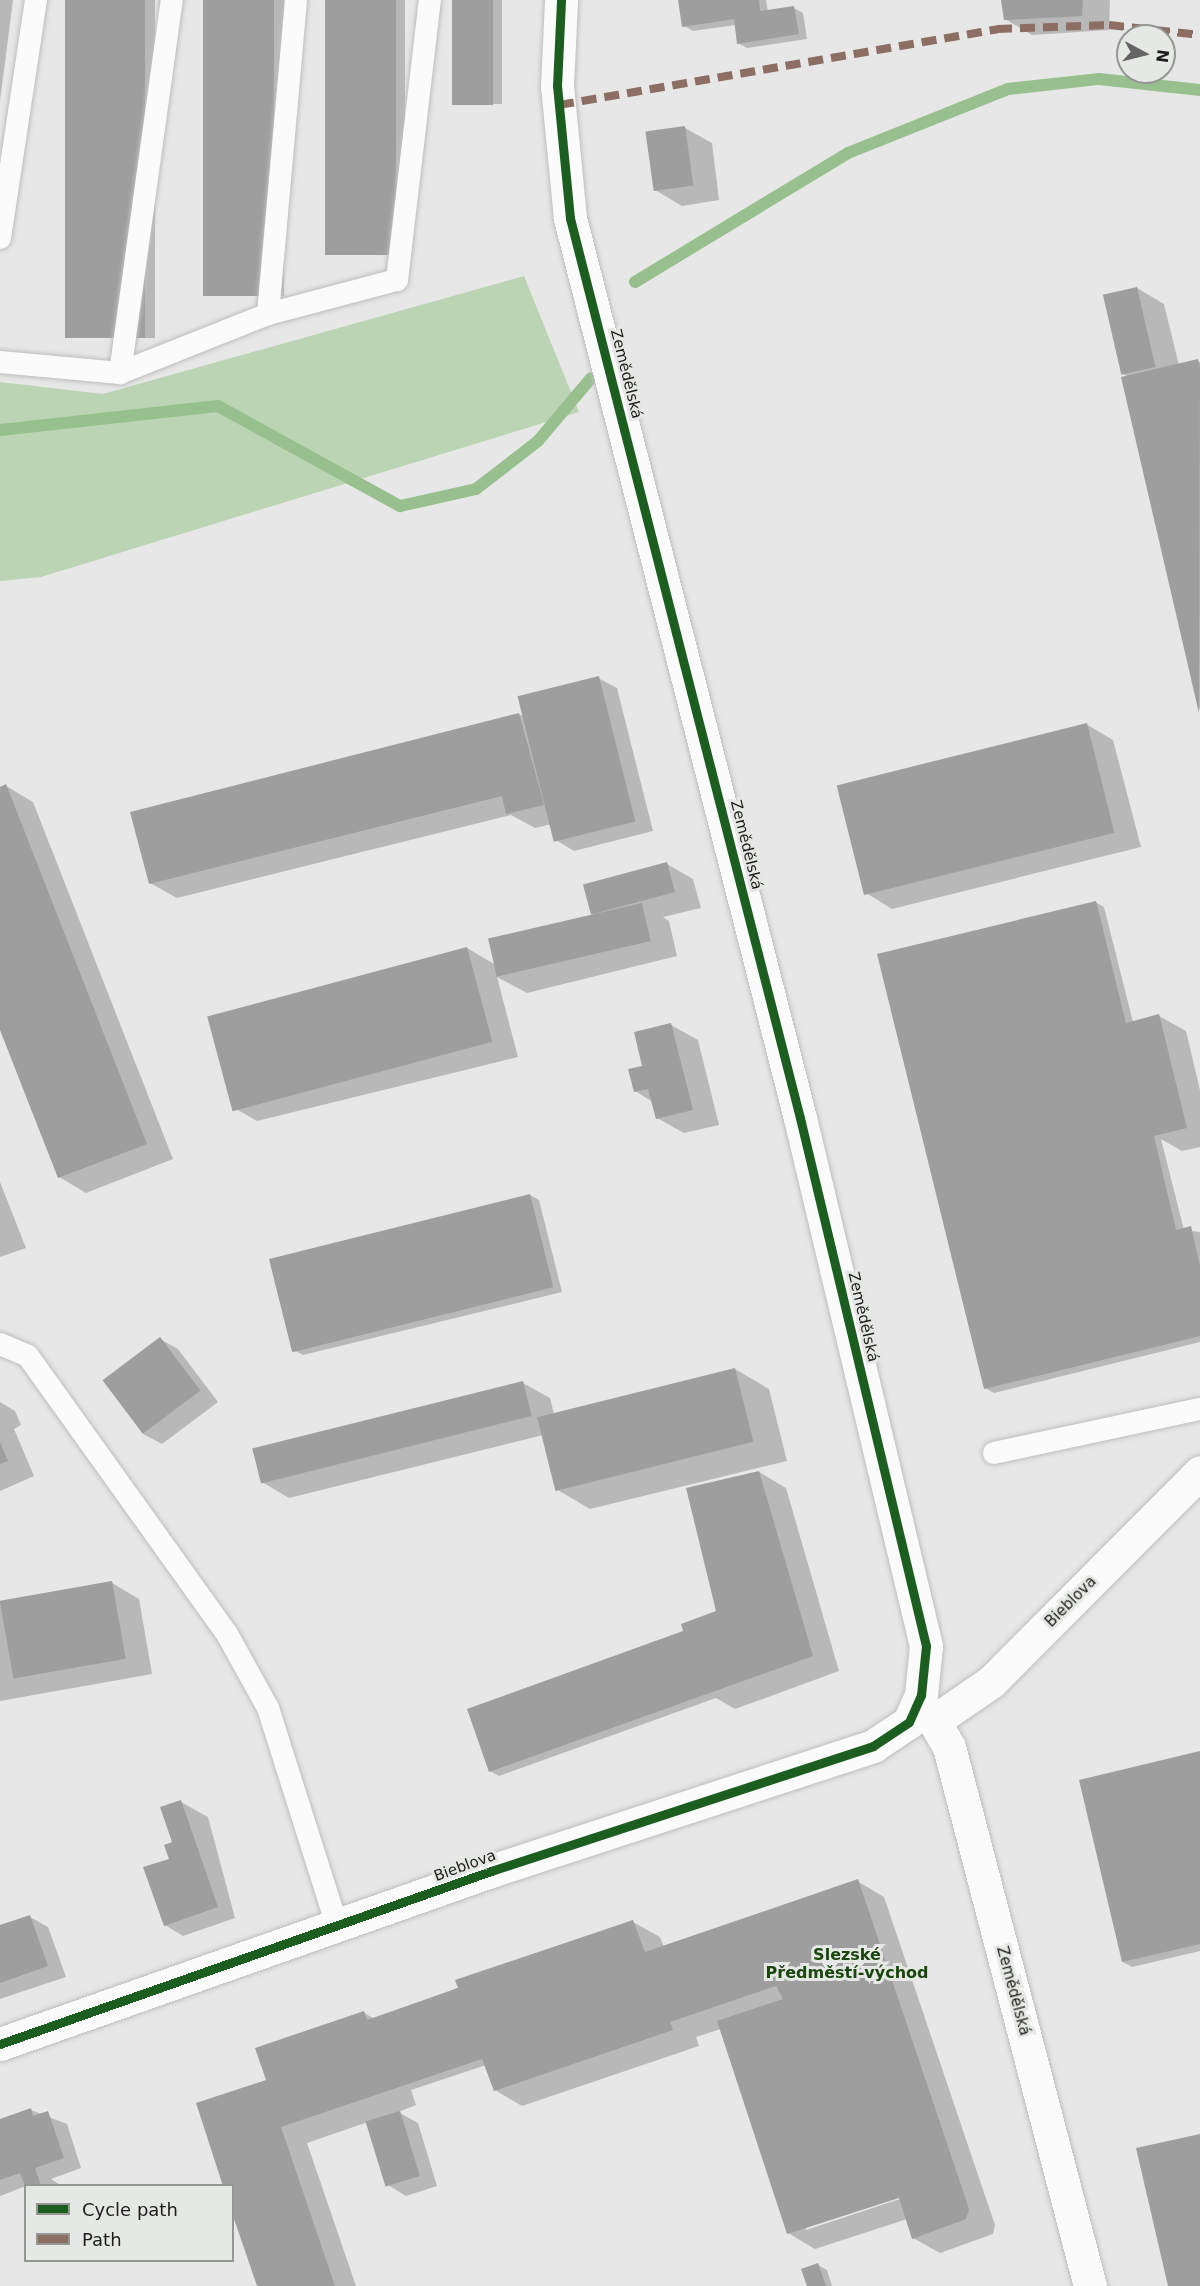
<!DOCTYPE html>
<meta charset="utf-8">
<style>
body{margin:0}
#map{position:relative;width:1200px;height:2286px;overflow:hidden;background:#e6e7e6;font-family:"DejaVu Sans",sans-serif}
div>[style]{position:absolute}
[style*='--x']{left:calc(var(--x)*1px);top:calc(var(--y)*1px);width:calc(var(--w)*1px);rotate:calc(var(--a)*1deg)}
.green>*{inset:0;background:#bbd5b4}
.shadow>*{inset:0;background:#0003;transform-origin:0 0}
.stream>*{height:12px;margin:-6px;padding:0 6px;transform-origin:6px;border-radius:6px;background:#98c08e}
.building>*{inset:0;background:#9d9e9d;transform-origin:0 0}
.roads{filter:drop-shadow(0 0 2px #bdbebd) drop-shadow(0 0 2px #bdbebd)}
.service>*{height:22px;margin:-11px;padding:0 11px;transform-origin:11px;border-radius:11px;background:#fbfbfb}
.minor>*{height:33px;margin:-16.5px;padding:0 16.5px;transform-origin:16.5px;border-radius:16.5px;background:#fbfbfb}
.quiet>*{height:8px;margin-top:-4px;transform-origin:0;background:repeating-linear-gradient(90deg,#8d6e63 0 15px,transparent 0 23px)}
.cycleway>*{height:9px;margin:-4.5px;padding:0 4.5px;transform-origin:4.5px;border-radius:4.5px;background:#1b5e20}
span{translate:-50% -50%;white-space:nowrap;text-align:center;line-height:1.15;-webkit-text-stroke:6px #e6e8e5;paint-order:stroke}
.street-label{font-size:15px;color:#1c1d1c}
.neighbourhood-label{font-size:16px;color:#19460c;font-weight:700}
.legend{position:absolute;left:24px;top:2184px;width:210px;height:78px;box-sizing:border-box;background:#e6e8e5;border:2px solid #959795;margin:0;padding:8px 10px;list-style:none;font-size:18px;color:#1c1d1c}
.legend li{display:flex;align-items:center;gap:12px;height:30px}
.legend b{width:30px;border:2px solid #959795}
.north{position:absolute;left:1116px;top:24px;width:60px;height:60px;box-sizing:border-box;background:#e6e8e5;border:2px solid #959795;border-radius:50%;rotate:97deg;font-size:16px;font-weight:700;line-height:24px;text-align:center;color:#1c1d1c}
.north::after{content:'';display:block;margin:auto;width:21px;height:27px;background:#636463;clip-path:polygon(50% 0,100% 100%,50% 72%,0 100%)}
</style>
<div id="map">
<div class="green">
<div style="clip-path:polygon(524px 276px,579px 412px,41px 577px,0 581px,0 382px,103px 394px)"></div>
</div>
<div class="shadow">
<div style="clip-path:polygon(0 0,13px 0,0 101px)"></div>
<div style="left:66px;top:0;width:89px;height:338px"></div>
<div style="left:204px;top:0;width:80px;height:296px"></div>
<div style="left:326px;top:0;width:79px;height:254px"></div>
<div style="left:453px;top:0;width:49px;height:104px"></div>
<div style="clip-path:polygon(680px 0,766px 0,768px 12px,794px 8px,803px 13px,807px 39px,747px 48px,738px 43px,736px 25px,693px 31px,684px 26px)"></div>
<div style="clip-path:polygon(1002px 0,1110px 0,1109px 30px,1032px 35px,1005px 19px)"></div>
<div style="clip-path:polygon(685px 128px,712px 143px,719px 200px,682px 206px,655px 190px)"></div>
<div style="clip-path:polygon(1137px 288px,1164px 304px,1179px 365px,1200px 362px,1200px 711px,1123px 378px,1129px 377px,1123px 374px)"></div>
<div style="clip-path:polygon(598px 678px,617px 688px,653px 831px,574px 851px,556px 840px,552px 824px,535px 828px,511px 815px,177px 898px,150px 883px,519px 714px,525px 717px)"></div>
<div style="clip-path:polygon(1086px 724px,1113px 740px,1141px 847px,892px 909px,866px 893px)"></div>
<div style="clip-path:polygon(6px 786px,33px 802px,173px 1159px,86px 1193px,59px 1177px,0 1026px,0 788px)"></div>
<div style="clip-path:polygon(667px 864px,693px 879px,701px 908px,663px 917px,669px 921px,677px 956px,527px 993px,497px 977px,518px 1057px,257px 1121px,231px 1106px,467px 948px,496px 965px,597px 916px,592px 913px)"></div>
<div style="clip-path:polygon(1095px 902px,1104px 907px,1133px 1022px,1159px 1016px,1186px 1031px,1200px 1090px,1200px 1147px,1182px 1151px,1161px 1139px,1184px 1230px,1200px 1232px,1200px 1342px,994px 1393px,985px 1388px)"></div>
<div style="clip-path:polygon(671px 1025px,698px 1040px,719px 1125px,684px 1133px,657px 1118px,653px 1102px,635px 1091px)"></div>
<div style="clip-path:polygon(0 1182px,26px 1248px,0 1257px)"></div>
<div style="clip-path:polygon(530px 1195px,539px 1200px,562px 1292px,303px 1355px,294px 1350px)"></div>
<div style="clip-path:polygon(160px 1339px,178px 1349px,218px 1402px,162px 1444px,143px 1434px)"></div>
<div style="clip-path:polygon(735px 1369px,769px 1389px,787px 1461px,590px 1509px,556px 1489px,543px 1435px,289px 1498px,262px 1482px,523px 1383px,550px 1398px,554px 1414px)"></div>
<div style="clip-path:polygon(0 1402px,15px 1411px,21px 1425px,14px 1429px,34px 1476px,0 1491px)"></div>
<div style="clip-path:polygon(759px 1472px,786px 1488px,839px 1671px,735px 1709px,716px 1698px,499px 1776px,490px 1771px,718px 1612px)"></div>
<div style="clip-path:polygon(112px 1583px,139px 1599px,152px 1674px,0 1701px,0 1603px)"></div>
<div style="clip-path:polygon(1200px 1753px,1200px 1951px,1132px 1967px,1123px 1962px)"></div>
<div style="clip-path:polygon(181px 1802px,208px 1817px,235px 1918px,183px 1936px,165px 1925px)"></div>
<div style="clip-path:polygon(evenodd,857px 1881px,884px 1897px,995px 2225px,993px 2234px,940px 2253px,913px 2238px,907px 2219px,815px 2249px,788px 2233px,721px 2029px,696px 2037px,699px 2046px,522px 2106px,495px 2090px,486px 2065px,411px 2090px,416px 2105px,398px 2112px,418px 2123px,437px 2186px,406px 2196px,388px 2185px,368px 2122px,307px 2143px,356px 2286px,259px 2286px,268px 2081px,364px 2013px,375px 2019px,633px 1922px,660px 1937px,664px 1947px,857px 1881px,905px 2194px,906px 2197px,806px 2230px,806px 2226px,905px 2194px)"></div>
<div style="clip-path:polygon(30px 1917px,48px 1927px,66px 1977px,0 1999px,0 1927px)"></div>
<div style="clip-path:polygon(31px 2110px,67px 2124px,81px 2168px,51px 2179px,62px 2186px,26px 2186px,0 2196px,0 2121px)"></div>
<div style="clip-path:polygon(818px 2265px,827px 2270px,832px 2286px,808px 2286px)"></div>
</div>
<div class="stream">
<div style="--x:635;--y:282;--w:249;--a:-31.2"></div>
<div style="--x:848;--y:153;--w:172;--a:-21.8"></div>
<div style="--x:1008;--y:89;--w:92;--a:-6.3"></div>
<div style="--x:1099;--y:79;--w:102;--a:6.2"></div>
<div style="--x:0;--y:430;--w:219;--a:-6.3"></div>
<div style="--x:218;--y:406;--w:208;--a:28.8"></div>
<div style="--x:400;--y:506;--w:78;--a:-12.6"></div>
<div style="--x:476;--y:489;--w:78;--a:-37.7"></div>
<div style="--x:538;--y:441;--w:82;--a:-49.9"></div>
</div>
<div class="building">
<div style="left:65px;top:0;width:80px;height:338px"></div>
<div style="left:203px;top:0;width:71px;height:296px"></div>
<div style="left:325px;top:0;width:71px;height:255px"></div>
<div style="left:452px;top:0;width:41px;height:105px"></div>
<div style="clip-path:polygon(678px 0,759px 0,760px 11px,794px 6px,799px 34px,737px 44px,734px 19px,682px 27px)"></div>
<div style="clip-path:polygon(1001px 0,1083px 0,1082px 16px,1004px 20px)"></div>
<div style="left:685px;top:126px;width:60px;height:40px;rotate:82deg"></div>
<div style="left:1137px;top:287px;width:82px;height:35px;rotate:77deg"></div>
<div style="clip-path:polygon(1198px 359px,1200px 368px,1199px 713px,1121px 377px)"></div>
<div style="left:599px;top:676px;width:150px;height:84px;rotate:76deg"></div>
<div style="clip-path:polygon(519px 713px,544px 805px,506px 814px,502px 796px,149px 884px,130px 812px)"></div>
<div style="left:1087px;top:723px;width:113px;height:258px;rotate:76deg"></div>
<div style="clip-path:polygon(6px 784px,147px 1144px,58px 1178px,0 1030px,0 787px)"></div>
<div style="left:667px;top:862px;width:31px;height:87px;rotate:75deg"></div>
<div style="clip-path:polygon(1096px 901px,1126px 1023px,1159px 1014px,1187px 1128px,1154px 1136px,1176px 1230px,1191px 1226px,1200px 1265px,1200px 1336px,984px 1389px,877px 954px)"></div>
<div style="left:642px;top:903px;width:39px;height:158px;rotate:77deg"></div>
<div style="left:467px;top:947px;width:98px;height:269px;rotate:75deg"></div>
<div style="clip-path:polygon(671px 1023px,693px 1110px,656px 1119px,648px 1089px,634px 1092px,628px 1069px,642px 1066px,634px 1032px)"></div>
<div style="left:530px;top:1194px;width:96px;height:269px;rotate:76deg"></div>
<div style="left:160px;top:1337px;width:67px;height:72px;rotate:53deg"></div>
<div style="left:735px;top:1368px;width:76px;height:204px;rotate:76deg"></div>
<div style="left:523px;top:1381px;width:36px;height:279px;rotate:76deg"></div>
<div style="clip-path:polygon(0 1442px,8px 1461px,0 1464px)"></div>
<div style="clip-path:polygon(759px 1471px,813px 1656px,489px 1772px,467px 1709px,683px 1631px,681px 1624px,716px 1611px,686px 1488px)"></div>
<div style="left:112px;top:1581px;width:79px;height:114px;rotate:80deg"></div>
<div style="clip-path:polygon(1200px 1751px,1200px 1944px,1122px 1962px,1079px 1780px)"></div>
<div style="clip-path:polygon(181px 1800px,218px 1907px,164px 1926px,143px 1867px,169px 1859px,164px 1845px,172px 1842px,160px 1807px)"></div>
<div style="clip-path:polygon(858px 1879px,969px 2209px,966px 2219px,912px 2239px,899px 2198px,787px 2234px,717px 2021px,783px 1999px,776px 1986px,670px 2022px,673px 2030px,494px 2091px,482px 2059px,281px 2127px,335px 2286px,257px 2286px,232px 2213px,232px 2186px,223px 2186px,196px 2103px,266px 2080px,255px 2048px,364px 2011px,367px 2020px,458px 1988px,455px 1980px,633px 1920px,645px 1952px)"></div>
<div style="clip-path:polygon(30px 1915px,48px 1966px,0 1983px,0 1925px)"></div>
<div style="clip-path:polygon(31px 2108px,33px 2116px,48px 2111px,64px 2158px,35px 2168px,41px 2186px,25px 2186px,20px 2173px,0 2180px,0 2119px)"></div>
<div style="left:400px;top:2111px;width:68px;height:36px;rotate:73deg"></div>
<div style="clip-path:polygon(1200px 2134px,1200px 2286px,1168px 2286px,1136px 2148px)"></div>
<div style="clip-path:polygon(818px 2263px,826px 2286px,807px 2286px,801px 2269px)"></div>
</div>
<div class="roads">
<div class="service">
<div style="--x:0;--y:238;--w:241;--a:-81.4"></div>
<div style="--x:268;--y:314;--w:133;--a:-14.8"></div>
<div style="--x:397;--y:280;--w:282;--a:-83.3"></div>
<div style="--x:0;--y:362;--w:121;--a:5.2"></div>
<div style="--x:120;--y:373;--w:377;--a:-82.1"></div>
<div style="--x:120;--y:373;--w:159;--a:-21.7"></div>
<div style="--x:268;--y:314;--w:315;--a:-84.9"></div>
<div style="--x:0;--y:1344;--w:30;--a:23"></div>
<div style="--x:28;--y:1356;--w:342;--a:54.4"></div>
<div style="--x:227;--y:1634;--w:85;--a:61"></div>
<div style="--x:268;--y:1708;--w:228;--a:72.4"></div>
<div style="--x:994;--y:1453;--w:211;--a:-12.1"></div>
</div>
<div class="minor">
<div style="--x:916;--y:1707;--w:23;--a:38"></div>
<div style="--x:934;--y:1721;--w:30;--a:60"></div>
<div style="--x:949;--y:1747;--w:557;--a:75.34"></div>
<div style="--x:934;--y:1721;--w:69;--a:-34.4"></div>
<div style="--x:991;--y:1682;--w:296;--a:-45.1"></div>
<div style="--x:0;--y:2044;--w:521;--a:-19.41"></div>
<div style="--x:491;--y:1871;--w:402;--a:-18.1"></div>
<div style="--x:873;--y:1746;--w:43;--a:-33.7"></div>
<div style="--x:909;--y:1722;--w:30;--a:-66"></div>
<div style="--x:921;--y:1695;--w:49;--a:-84.2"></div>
<div style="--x:926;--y:1646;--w:543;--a:-103.42"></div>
<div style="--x:800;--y:1118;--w:929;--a:-104.34"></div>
<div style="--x:570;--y:218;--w:133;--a:-95.6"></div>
<div style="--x:557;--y:86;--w:86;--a:-87.3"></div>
</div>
</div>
<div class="quiet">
<div style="--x:559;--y:105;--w:445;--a:-9.8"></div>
<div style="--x:997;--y:29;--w:112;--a:-2"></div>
<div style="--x:1109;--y:25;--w:92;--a:6.3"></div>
</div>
<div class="cycleway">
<div style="--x:0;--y:2044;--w:521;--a:-19.41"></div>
<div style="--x:491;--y:1871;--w:402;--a:-18.1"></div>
<div style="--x:873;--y:1746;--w:43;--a:-33.7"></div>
<div style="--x:909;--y:1722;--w:30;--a:-66"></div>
<div style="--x:921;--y:1695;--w:49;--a:-84.2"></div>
<div style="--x:926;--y:1646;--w:543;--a:-103.42"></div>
<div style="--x:800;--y:1118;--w:929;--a:-104.34"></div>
<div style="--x:570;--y:218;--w:133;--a:-95.6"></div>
<div style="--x:557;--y:86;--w:86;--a:-87.3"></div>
</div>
<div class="street-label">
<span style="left:626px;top:374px;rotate:76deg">Zemědělská</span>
<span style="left:746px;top:845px;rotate:76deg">Zemědělská</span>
<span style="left:863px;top:1317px;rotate:77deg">Zemědělská</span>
<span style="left:1071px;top:1602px;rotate:-45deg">Bieblova</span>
<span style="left:465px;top:1866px;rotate:-20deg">Bieblova</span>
<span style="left:1013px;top:1991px;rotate:75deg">Zemědělská</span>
</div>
<div class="neighbourhood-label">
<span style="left:847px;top:1964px">Slezské<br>Předměstí-východ</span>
</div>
<ul class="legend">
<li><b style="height:8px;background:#1b5e20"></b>Cycle path</li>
<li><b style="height:8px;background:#8d6e63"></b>Path</li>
</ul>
<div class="north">N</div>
</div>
